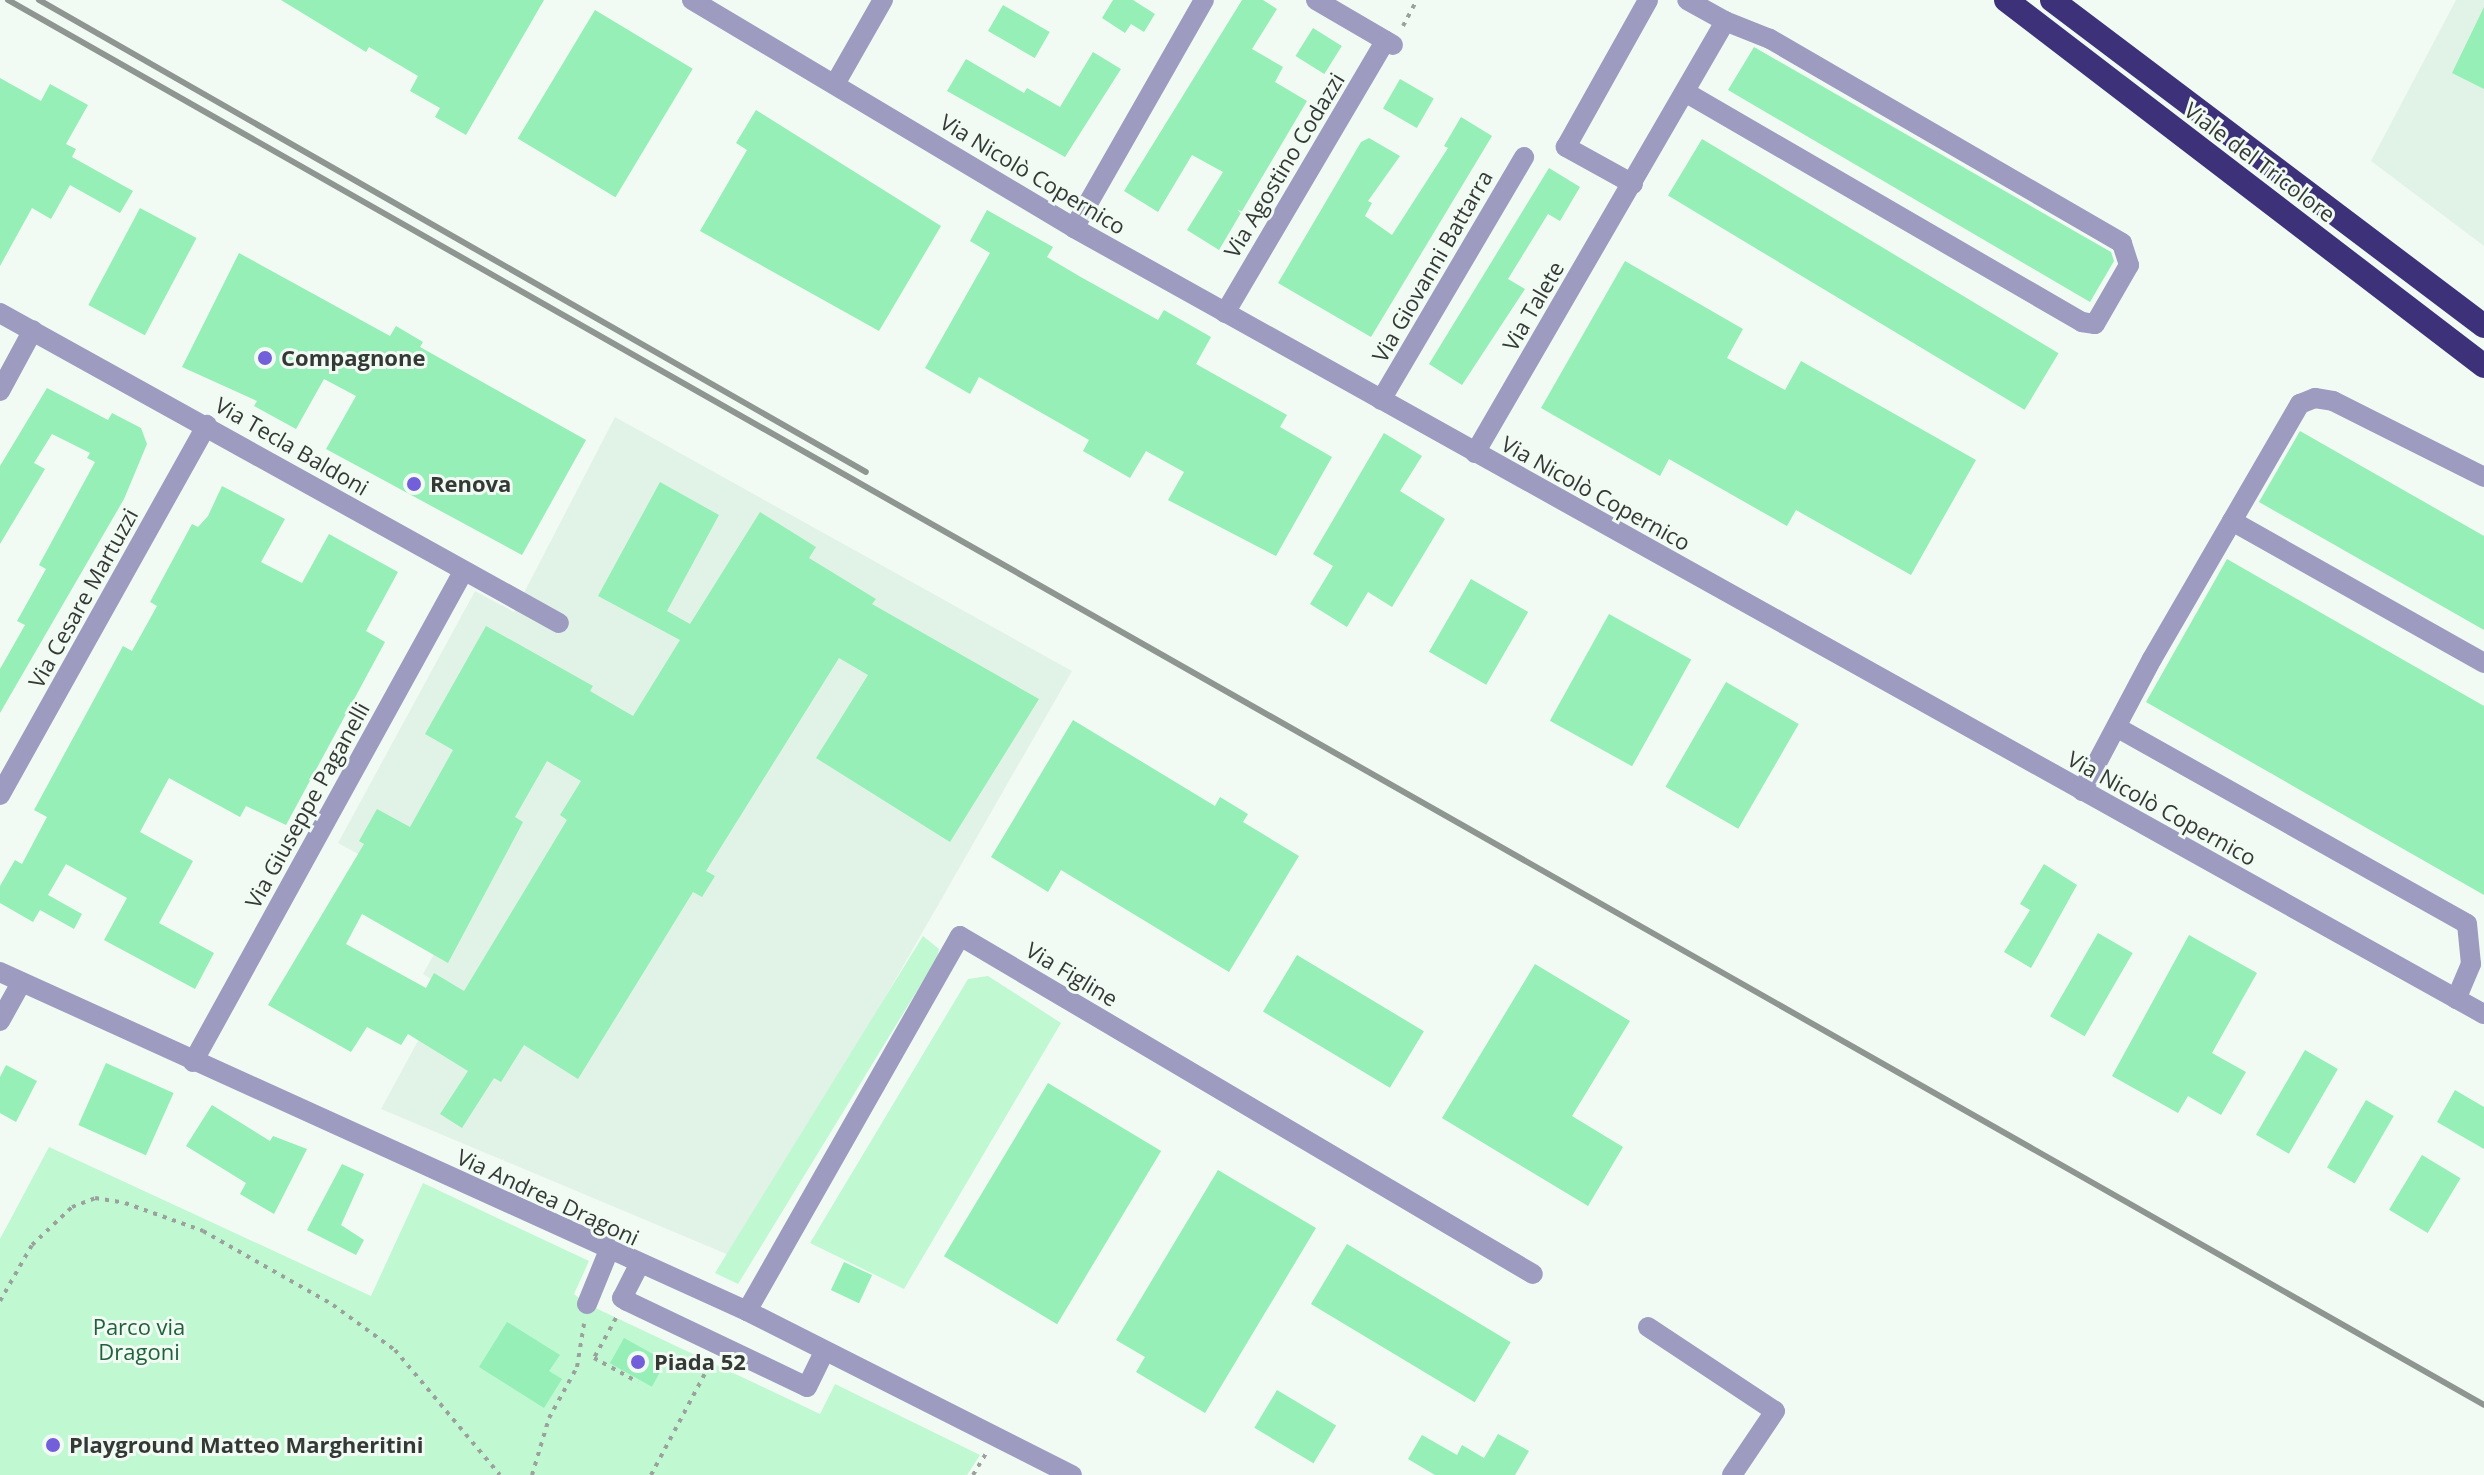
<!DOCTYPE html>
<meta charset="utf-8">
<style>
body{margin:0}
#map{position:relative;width:2484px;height:1475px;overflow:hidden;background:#f1fbf4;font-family:"Open Sans",sans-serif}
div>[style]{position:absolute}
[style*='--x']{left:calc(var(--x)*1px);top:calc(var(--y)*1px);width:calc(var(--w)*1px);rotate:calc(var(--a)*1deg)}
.built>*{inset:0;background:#e1f3e6}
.green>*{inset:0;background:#c0f8d2}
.building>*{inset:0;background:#95efb6;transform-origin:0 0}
.path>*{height:4px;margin-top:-2px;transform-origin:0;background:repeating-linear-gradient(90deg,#9ba29d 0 4px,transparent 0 10px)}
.minor>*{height:20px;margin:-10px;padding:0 10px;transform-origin:10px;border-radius:10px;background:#9d9bc0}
.highway>*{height:24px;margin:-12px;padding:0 12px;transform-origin:12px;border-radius:12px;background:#3d3179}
.rail>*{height:6px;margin:-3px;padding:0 3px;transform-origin:3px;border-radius:3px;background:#8f9691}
.dots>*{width:22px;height:22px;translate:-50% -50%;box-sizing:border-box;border:4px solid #f1fbf4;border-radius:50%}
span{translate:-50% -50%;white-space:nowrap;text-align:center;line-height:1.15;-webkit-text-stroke:6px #f1fbf4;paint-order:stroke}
.street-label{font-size:22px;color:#353936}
.poi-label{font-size:22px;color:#353936;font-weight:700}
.left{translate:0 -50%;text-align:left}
.park-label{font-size:22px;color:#20613c}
</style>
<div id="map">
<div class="built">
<div style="clip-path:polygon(2456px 0,2484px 0,2484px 246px,2371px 161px)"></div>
<div style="clip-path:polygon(615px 417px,1072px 671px,736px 1258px,381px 1109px,446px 989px,423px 974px,459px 909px,338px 843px,475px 591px,514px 612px)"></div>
</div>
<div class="green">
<div style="clip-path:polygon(923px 936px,939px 949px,937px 958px,738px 1284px,715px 1273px)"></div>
<div style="clip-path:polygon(988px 976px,1061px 1023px,904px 1289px,810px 1243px,968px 979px)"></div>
<div style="clip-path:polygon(49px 1147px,371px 1296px,423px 1183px,589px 1261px,574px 1294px,587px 1304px,820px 1414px,835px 1384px,980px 1455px,967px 1475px,0 1475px,0 1239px)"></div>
</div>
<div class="building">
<div style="clip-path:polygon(281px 0,544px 0,466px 135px,435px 117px,440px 108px,410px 91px,418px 76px,369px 47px,366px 52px)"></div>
<div style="clip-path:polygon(1113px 0,1133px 0,1155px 14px,1144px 32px,1131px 24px,1125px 33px,1102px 18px)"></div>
<div style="clip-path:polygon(1242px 0,1263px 0,1277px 9px,1252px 49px,1283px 67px,1275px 82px,1307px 101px,1219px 250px,1187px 230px,1223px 172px,1192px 155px,1158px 212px,1124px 191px)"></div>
<div style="left:1003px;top:5px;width:54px;height:30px;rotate:30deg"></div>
<div style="clip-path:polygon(2484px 7px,2484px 89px,2452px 73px)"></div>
<div style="left:595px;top:10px;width:114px;height:150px;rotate:31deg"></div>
<div style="left:1313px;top:28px;width:34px;height:33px;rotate:32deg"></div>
<div style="clip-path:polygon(1754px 47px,2111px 252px,2114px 261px,2090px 302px,1728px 90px)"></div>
<div style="clip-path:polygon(1093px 52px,1121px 69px,1065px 157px,947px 91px,966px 59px,1024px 93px,1027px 88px,1060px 107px)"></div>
<div style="clip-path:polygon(0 78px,41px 101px,50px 84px,88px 105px,66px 144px,76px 149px,72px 157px,133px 191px,120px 213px,70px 185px,51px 219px,32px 208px,0 266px)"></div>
<div style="left:1400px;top:79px;width:39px;height:34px;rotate:30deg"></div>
<div style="clip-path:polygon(756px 110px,941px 226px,879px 331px,700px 231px,747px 150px,736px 143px)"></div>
<div style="clip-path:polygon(1461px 117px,1492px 136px,1371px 337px,1278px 283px,1361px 142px,1369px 138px,1400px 156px,1368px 201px,1372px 203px,1365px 216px,1392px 235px,1448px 148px,1444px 146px)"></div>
<div style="left:1702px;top:139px;width:416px;height:66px;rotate:31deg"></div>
<div style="clip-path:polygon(1549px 168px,1580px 187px,1560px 221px,1548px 214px,1508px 279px,1525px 289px,1462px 385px,1429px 364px)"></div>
<div style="left:140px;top:208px;width:64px;height:110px;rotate:28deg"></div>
<div style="clip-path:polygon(987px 210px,1053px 247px,1047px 257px,1079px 276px,1158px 320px,1164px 310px,1211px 337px,1196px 364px,1287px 415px,1280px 427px,1332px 457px,1276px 556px,1168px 500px,1184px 472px,1146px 451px,1130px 478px,1083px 451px,1089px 440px,979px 377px,970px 394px,925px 368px,990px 253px,970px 241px)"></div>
<div style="clip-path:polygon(239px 253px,390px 336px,396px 326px,423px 342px,420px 347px,586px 440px,522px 555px,326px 449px,356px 396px,324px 379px,296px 429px,254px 406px,257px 401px,182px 367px)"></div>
<div style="clip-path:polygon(1625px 261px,1743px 329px,1727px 358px,1785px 390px,1801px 361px,1976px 460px,1911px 575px,1796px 510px,1787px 526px,1669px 459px,1660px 476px,1541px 408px)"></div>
<div style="clip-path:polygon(47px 388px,108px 420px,112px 413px,141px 428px,147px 444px,124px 499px,0 713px,0 669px,25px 625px,17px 621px,46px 569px,39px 565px,95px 462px,87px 458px,90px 453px,52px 434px,34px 463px,45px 469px,0 544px,0 466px)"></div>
<div style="clip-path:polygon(2300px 431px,2484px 536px,2484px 630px,2259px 502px)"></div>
<div style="clip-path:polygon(1384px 433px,1422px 456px,1400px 491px,1445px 519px,1392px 607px,1368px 592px,1347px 627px,1310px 604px,1333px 566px,1313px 554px)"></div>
<div style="clip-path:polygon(evenodd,660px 482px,719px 515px,667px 611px,690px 624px,760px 512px,816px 547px,809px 558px,876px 599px,872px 604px,1039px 699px,950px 842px,816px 758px,868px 675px,839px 658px,706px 871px,715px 876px,702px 897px,693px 892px,578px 1079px,524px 1045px,501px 1082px,494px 1078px,462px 1128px,440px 1114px,468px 1071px,408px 1034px,401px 1045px,367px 1027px,351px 1052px,268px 1005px,364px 844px,359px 841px,377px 809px,410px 827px,453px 750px,425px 734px,486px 626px,593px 686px,590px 691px,633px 716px,680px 640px,598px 596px,660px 482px,547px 761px,581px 781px,560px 815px,567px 820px,464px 991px,434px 973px,426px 988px,346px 944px,362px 914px,448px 963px,523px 822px,515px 817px,547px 761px)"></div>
<div style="clip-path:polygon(222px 486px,285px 519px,261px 562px,302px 583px,329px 534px,398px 572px,366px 631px,385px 642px,286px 825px,246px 806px,240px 817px,169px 778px,140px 832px,193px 861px,159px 923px,214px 953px,195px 989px,104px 940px,127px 898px,66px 864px,48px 895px,82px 914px,74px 929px,40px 910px,33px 922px,0 903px,0 886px,15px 860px,22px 864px,47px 817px,34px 810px,123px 646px,132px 651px,157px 606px,150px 602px,192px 524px,198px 527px,208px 516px)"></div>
<div style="clip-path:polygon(2227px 559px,2484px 706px,2484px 895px,2146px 702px)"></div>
<div style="left:1471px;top:579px;width:66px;height:84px;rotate:30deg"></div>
<div style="left:1609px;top:614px;width:94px;height:122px;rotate:29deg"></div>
<div style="left:1726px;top:682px;width:84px;height:121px;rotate:30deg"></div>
<div style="clip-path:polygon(1073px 720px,1215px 806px,1220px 797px,1248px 814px,1243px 822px,1299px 856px,1229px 972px,1061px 870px,1048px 892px,991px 857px)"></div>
<div style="clip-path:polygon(2044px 864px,2077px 885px,2031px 968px,2004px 952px,2030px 910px,2020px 904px)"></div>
<div style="left:2098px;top:933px;width:40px;height:96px;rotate:30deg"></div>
<div style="clip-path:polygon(2189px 935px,2257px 973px,2212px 1053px,2246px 1072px,2221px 1115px,2188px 1096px,2178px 1113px,2112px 1076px)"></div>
<div style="left:1297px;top:955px;width:148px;height:66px;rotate:31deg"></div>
<div style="clip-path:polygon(1535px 964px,1630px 1021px,1572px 1116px,1623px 1147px,1588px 1206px,1442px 1118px)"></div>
<div style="left:2305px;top:1050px;width:38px;height:98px;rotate:30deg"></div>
<div style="left:106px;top:1063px;width:74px;height:68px;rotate:24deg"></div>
<div style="clip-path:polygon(6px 1065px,37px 1081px,16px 1122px,0 1113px,0 1077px)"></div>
<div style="left:1048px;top:1083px;width:132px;height:202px;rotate:31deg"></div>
<div style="clip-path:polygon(2455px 1090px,2484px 1107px,2484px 1149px,2437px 1122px)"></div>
<div style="left:2366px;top:1100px;width:32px;height:78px;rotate:30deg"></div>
<div style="clip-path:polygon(212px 1105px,270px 1141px,273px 1136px,307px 1149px,274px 1214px,240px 1194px,246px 1183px,186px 1146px)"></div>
<div style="left:2422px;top:1155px;width:45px;height:64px;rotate:31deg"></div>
<div style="clip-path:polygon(342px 1164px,364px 1174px,341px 1225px,364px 1240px,356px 1255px,307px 1230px)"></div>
<div style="clip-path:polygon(1218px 1170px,1316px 1228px,1205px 1413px,1136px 1372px,1145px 1357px,1116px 1340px)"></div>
<div style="left:1347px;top:1244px;width:191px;height:70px;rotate:31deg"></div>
<div style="left:844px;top:1262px;width:31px;height:31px;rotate:25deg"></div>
<div style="clip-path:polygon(507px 1322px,560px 1355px,549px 1371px,562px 1379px,544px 1408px,479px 1367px)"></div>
<div style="left:624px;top:1338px;width:48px;height:29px;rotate:29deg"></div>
<div style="left:1277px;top:1390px;width:69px;height:44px;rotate:31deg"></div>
<div style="clip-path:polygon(1498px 1434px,1529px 1451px,1515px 1475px,1435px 1475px,1408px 1459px,1422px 1435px,1457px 1455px,1462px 1445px,1484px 1458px)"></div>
</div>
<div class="path">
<div style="--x:1403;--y:26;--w:30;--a:-62"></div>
<div style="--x:0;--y:1301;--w:64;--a:-60.3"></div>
<div style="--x:32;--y:1245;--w:55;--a:-43.5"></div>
<div style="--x:72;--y:1207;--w:25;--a:-21"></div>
<div style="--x:95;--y:1198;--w:30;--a:9"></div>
<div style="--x:125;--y:1203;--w:83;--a:19.7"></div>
<div style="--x:203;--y:1231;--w:150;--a:29.6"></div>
<div style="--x:333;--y:1305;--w:77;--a:36"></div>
<div style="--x:395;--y:1350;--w:163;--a:50"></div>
<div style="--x:616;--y:1318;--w:46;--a:118.8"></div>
<div style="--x:594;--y:1358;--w:50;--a:28.6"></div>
<div style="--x:532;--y:1475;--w:59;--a:-73.4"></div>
<div style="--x:549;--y:1418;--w:58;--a:-61.2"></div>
<div style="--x:577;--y:1367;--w:44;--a:-80.8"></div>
<div style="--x:651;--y:1475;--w:126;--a:-62"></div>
<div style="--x:973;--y:1475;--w:26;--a:-59"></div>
</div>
<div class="minor">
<div style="--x:692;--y:0;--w:445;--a:30.8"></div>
<div style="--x:1074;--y:228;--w:1614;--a:29.14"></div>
<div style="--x:1316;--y:0;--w:89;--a:30.3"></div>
<div style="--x:835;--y:84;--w:97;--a:-60.3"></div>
<div style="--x:1685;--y:92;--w:459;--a:30.1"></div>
<div style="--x:2082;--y:322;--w:13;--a:9"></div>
<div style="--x:2095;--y:324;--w:68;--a:-60"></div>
<div style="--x:2129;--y:265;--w:23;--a:-108"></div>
<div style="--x:2122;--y:243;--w:407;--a:-149.9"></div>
<div style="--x:1770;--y:39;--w:48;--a:-158.2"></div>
<div style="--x:1633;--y:184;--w:77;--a:-151.1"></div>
<div style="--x:1566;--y:147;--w:168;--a:-60.8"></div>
<div style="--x:1074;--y:228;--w:262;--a:-60.3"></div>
<div style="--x:0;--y:313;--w:639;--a:29.01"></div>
<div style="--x:1225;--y:313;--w:316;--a:-59.5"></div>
<div style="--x:0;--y:391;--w:69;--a:-61.6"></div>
<div style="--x:1381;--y:400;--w:282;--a:-59.5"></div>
<div style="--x:1475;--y:453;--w:499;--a:-59.9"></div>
<div style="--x:1725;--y:21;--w:43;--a:-151.1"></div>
<div style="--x:2232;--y:521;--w:289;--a:29.4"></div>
<div style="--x:2118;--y:728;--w:400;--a:29.3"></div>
<div style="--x:2467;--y:924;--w:40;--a:84.3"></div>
<div style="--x:2471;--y:964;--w:38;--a:113"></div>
<div style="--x:2082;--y:791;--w:149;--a:-62.1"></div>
<div style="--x:2152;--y:659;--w:295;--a:-59.9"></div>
<div style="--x:2300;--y:404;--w:16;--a:-22"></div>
<div style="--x:2315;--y:398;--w:18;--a:9"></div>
<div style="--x:2333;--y:401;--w:169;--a:26.7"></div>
<div style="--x:0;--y:795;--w:424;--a:-60.8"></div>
<div style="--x:0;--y:972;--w:820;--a:24.41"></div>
<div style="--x:747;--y:1311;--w:364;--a:26.8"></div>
<div style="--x:0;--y:1021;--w:43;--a:-61.1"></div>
<div style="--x:193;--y:1062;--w:559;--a:-61.14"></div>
<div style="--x:639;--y:1265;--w:37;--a:117"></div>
<div style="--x:622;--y:1298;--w:6;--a:31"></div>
<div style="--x:627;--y:1301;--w:199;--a:25.5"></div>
<div style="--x:807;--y:1387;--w:37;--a:-64"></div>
<div style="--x:587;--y:1304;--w:58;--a:-67.8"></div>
<div style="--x:747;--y:1311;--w:431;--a:-60.4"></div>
<div style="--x:960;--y:936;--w:665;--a:30.54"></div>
<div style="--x:1648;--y:1327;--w:152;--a:33.5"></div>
<div style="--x:1775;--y:1411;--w:77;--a:123.9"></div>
</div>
<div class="highway">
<div style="--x:2006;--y:0;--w:602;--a:37.44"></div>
<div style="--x:2052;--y:0;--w:541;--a:37.04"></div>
</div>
<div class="rail">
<div style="--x:8;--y:0;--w:2847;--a:29.57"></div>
<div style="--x:39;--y:0;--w:952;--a:29.72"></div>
</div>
<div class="dots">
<div style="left:265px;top:358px;background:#735fd9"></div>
<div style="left:414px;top:484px;background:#735fd9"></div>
<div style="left:638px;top:1362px;background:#735fd9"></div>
<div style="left:53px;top:1445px;background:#735fd9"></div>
</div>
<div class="street-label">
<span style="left:2260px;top:162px;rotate:37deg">Viale del Tricolore</span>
<span style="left:1284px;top:165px;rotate:-59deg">Via Agostino Codazzi</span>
<span style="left:1033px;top:174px;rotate:31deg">Via Nicolò Copernico</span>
<span style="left:1432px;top:266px;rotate:-60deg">Via Giovanni Battarra</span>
<span style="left:1533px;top:306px;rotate:-60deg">Via Talete</span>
<span style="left:292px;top:446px;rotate:30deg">Via Tecla Baldoni</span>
<span style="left:1596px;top:493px;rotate:29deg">Via Nicolò Copernico</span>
<span style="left:83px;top:598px;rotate:-61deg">Via Cesare Martuzzi</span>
<span style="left:307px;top:805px;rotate:-61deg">Via Giuseppe Paganelli</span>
<span style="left:2162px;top:808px;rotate:29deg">Via Nicolò Copernico</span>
<span style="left:1072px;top:974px;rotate:31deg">Via Figline</span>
<span style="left:548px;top:1197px;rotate:25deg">Via Andrea Dragoni</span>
</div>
<div class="poi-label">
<span class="left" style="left:281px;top:358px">Compagnone</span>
<span class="left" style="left:430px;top:484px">Renova</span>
<span class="left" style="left:654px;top:1362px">Piada 52</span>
<span class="left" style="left:69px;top:1445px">Playground Matteo Margheritini</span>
</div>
<div class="park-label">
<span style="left:139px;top:1339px">Parco via<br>Dragoni</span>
</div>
</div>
